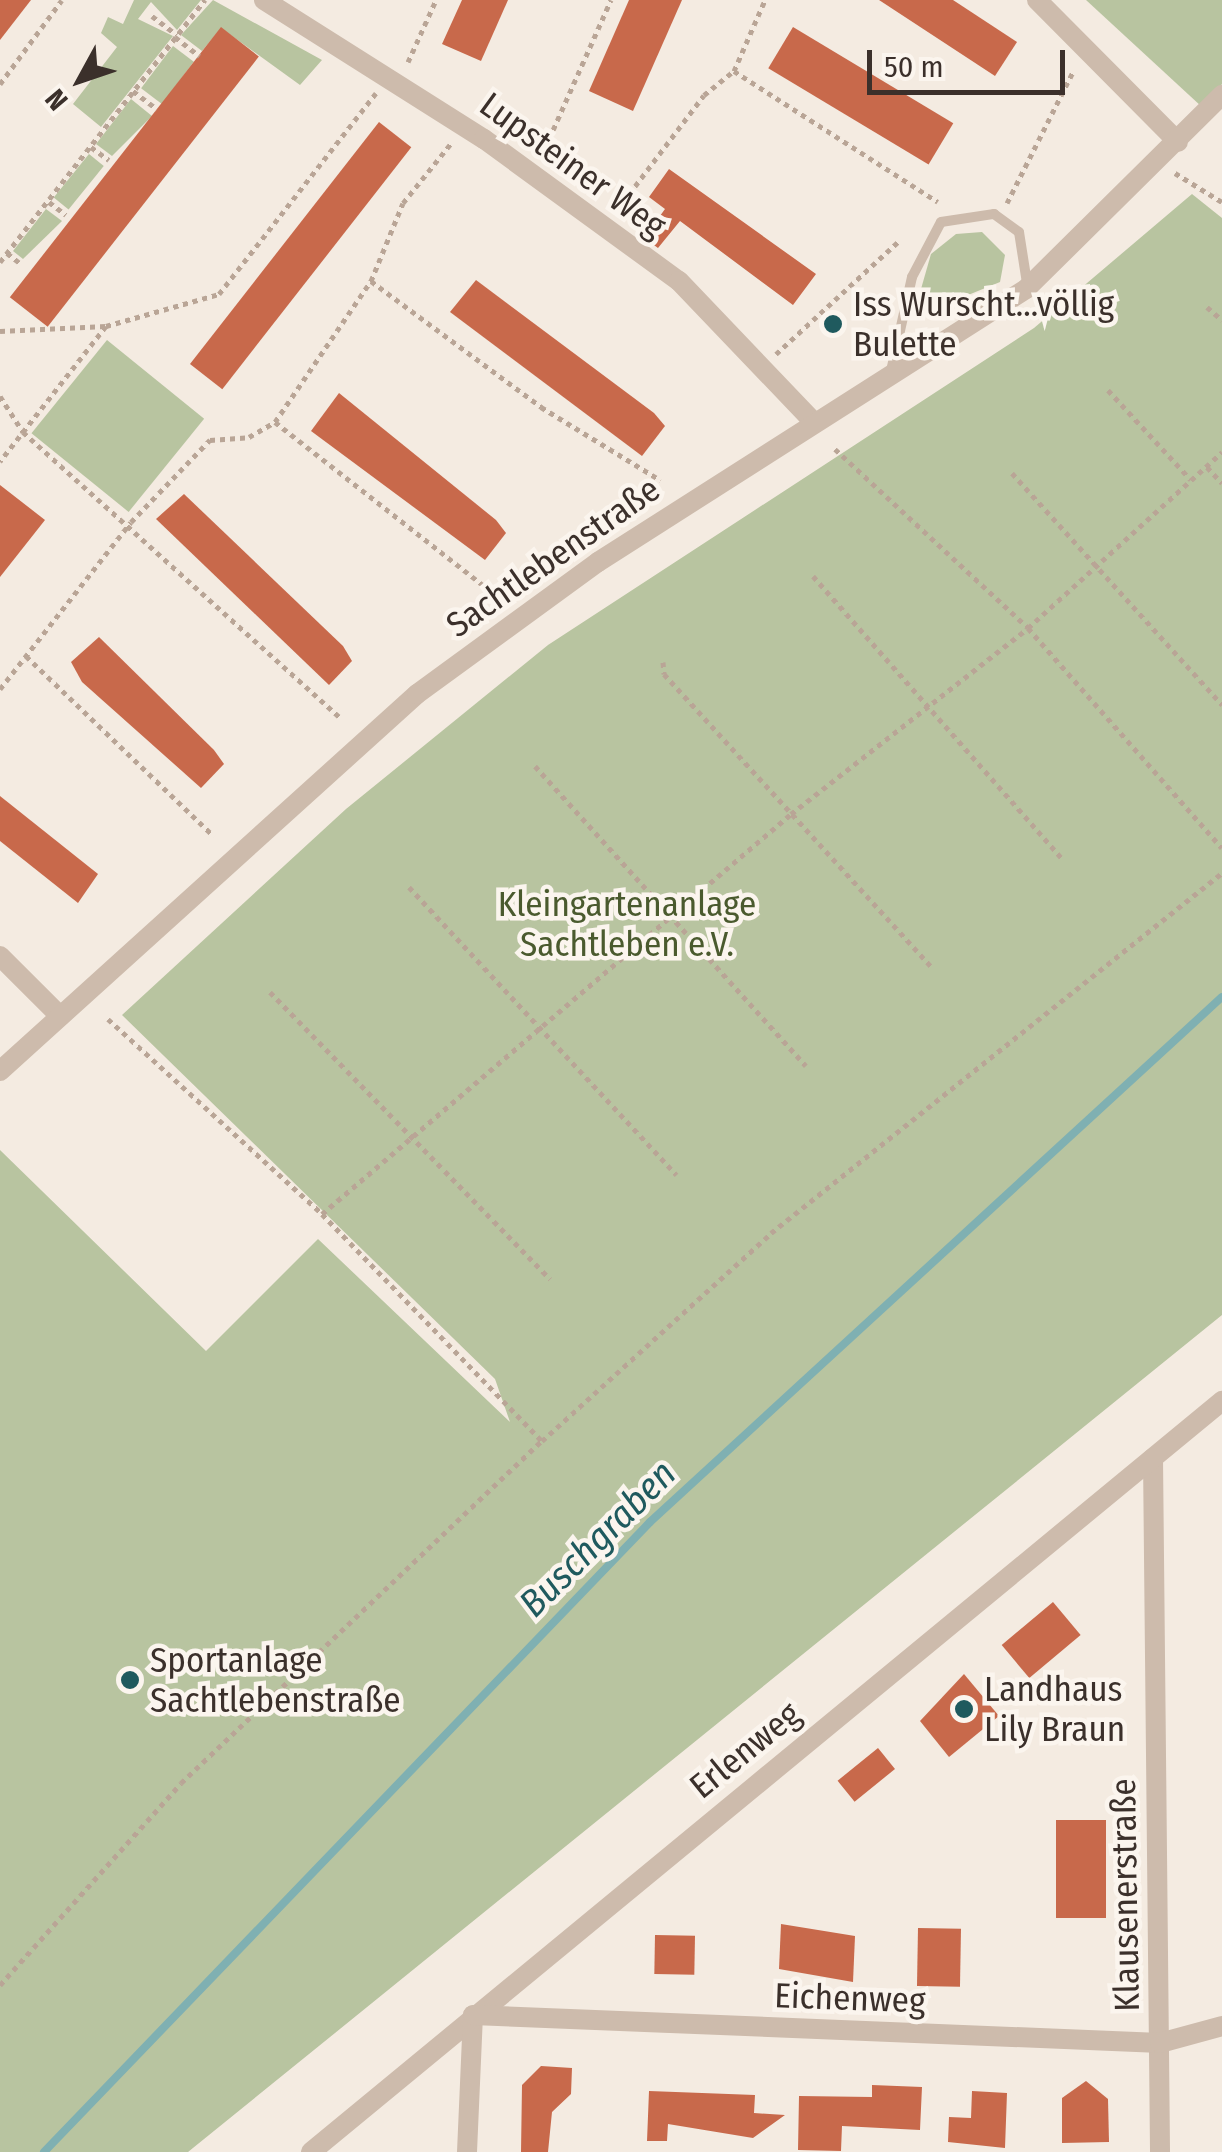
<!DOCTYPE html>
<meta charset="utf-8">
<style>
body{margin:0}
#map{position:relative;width:1222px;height:2152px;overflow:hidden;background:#f4ebe1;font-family:"Fira Sans Condensed",sans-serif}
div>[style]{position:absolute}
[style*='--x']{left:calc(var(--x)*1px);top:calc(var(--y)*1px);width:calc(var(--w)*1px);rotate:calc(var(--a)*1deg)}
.green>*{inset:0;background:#b8c4a0;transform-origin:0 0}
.stream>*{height:8px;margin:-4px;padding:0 4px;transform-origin:4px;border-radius:4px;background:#7fb0b2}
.building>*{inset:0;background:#c8694b;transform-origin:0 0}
.path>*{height:5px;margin-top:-2.5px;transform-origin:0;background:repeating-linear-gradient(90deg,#b9a596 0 5px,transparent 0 10px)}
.lane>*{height:10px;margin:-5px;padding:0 5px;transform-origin:5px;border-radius:5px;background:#cdbbac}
.street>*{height:20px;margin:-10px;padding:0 10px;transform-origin:10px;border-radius:10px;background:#cdbbac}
.dots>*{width:28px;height:28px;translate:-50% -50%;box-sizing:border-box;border:5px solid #fbf5ee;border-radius:50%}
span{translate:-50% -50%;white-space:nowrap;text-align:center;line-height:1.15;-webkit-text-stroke:9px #fbf5ee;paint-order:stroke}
.street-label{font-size:35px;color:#3b302b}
.poi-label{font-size:35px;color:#3b302b}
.left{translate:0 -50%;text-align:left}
.park-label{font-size:35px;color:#4a5a2e}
.water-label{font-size:38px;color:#1f5a5e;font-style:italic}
.north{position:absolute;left:30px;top:30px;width:100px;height:100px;-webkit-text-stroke:8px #fbf5ee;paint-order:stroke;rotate:230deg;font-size:28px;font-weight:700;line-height:40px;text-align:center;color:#3b302b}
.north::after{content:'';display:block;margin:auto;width:35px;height:45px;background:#3b302b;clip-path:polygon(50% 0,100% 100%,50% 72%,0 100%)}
.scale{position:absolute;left:867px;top:50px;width:198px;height:45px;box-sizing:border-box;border:5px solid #3b302b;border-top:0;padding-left:12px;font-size:30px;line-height:35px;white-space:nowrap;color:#3b302b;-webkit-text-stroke:8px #fbf5ee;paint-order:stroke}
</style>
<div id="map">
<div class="green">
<div style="clip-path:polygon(134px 0,201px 0,177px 30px,151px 2px,138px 19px,173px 36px,101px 127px,73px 104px,117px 47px,101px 33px,108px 17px,123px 24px)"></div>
<div style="clip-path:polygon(213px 0,322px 60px,300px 85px,221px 28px,202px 51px,181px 35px)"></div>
<div style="clip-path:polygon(1086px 0,1222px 0,1222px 84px,1202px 107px)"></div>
<div style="left:173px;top:46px;width:26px;height:53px;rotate:37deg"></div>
<div style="clip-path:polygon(131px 99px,152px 116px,112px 156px,96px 144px)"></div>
<div style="left:89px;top:154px;width:19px;height:56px;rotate:39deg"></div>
<div style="clip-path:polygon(1192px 194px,1222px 218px,1222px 1315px,188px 2152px,0 2152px,0 1150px,206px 1351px,318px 1239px,510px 1422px,495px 1379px,122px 1015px,346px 809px,548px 645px,1034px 328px)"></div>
<div style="clip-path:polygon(46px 209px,62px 221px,23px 259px,13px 251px)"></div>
<div style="clip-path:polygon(982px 232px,1005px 255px,1000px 282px,924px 313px,917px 303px,931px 254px,956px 234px)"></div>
<div style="left:107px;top:340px;width:125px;height:120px;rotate:39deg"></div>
</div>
<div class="stream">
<div style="--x:44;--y:2152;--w:874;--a:-46.11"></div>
<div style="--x:650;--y:1522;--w:776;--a:-42.55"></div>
</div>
<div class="building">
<div style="clip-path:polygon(0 0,31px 0,0 40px)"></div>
<div style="clip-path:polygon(462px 0,508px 0,481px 61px,442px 44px)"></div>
<div style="clip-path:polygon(629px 0,682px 0,633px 111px,589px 91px)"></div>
<div style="clip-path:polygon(879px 0,953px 0,1017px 42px,995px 76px)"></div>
<div style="left:221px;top:27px;width:48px;height:343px;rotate:38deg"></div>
<div style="left:793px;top:27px;width:187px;height:48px;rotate:31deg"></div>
<div style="left:379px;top:122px;width:41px;height:307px;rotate:38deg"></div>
<div style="clip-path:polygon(669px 169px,816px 274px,793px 305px,680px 221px,658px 248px,644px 238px,665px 209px,649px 197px)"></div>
<div style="clip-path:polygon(476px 280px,654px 413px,665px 426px,642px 456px,450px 312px)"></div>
<div style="clip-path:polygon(339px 393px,496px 520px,506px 533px,485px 560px,311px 431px)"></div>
<div style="clip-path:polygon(0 485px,45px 520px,0 577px)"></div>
<div style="clip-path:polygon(184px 494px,343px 646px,352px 661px,329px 685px,156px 519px)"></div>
<div style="clip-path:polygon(99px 637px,214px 750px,224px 764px,201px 788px,82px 682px,71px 662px)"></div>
<div style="clip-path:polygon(0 796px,98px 874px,78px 903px,0 841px)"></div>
<div style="left:1053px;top:1602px;width:43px;height:67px;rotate:50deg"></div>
<div style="clip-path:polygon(964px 1674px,999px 1716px,949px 1757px,920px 1721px)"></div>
<div style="left:878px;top:1748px;width:27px;height:52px;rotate:51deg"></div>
<div style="left:1056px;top:1820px;width:50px;height:98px"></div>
<div style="clip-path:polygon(781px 1924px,855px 1936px,853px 1982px,779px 1969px)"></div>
<div style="left:918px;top:1928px;width:43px;height:58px;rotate:1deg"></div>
<div style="left:655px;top:1935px;width:40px;height:39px;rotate:1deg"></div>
<div style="clip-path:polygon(541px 2066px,572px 2068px,571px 2094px,552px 2112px,548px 2152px,521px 2152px,522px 2085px)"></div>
<div style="clip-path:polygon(1086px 2081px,1108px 2099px,1109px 2142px,1062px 2143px,1062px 2098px)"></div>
<div style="clip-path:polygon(872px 2085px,922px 2087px,920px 2130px,842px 2126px,841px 2151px,798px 2150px,799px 2096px,872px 2097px)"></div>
<div style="clip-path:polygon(649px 2091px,755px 2095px,754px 2113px,785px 2115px,753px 2138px,668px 2124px,667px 2141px,647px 2141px)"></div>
<div style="clip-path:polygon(972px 2091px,1007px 2093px,1005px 2148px,948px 2142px,949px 2117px,971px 2118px)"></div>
</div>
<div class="path">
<div style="--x:152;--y:16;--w:31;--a:37"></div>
<div style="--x:175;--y:37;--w:31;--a:38"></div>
<div style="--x:408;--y:62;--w:68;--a:-65.7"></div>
<div style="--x:734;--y:71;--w:77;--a:-66.4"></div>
<div style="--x:0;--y:84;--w:104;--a:-53.6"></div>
<div style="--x:133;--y:91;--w:30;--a:37"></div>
<div style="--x:91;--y:147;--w:22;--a:36"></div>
<div style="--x:541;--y:157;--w:172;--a:-66"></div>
<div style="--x:1175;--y:173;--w:55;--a:31.7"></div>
<div style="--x:49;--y:202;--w:21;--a:37"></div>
<div style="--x:1007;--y:203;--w:149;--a:-63.3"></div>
<div style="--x:617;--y:210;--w:144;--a:-52.9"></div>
<div style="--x:704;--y:95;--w:38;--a:-39"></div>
<div style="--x:734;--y:71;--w:242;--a:32.7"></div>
<div style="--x:7;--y:253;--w:16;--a:38"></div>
<div style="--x:0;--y:262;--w:333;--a:-52"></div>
<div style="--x:371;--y:281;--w:212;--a:36.5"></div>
<div style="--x:541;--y:407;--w:140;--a:31.5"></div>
<div style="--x:1207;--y:307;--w:20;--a:41"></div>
<div style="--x:106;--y:326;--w:117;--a:-15.8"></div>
<div style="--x:219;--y:294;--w:255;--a:-52"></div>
<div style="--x:0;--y:331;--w:106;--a:-2.7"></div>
<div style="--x:106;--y:326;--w:172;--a:128.1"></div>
<div style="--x:776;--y:354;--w:168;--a:-42.6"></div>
<div style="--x:1108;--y:390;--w:122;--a:47.3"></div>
<div style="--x:0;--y:396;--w:43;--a:57.4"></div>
<div style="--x:23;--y:432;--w:429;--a:42"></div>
<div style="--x:275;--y:422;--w:171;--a:-55.8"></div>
<div style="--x:371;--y:281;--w:84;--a:-67.7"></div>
<div style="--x:403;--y:203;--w:78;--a:-51.2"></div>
<div style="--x:835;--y:449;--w:263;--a:42.8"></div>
<div style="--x:1028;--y:628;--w:293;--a:48.6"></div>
<div style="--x:1207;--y:467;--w:22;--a:47"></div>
<div style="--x:1012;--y:473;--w:313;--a:47.8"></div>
<div style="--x:813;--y:576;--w:378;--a:48.6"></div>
<div style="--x:26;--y:656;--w:260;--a:43.8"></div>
<div style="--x:663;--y:662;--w:12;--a:85"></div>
<div style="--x:664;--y:674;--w:398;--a:47.6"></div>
<div style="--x:0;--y:689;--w:212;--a:-51.9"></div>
<div style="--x:131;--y:522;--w:114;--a:-46.1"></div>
<div style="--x:210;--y:440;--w:39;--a:-4"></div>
<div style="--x:249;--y:437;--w:30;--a:-30"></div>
<div style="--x:275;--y:422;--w:283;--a:38.1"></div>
<div style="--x:535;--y:766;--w:404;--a:47.9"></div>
<div style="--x:409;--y:887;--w:393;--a:47.1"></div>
<div style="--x:270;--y:992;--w:401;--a:45.7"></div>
<div style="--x:108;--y:1019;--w:290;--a:42.3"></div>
<div style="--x:322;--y:1214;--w:316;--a:45.9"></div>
<div style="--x:322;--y:1214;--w:616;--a:-40.46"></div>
<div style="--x:791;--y:814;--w:301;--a:-38.1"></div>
<div style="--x:1028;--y:628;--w:262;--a:-42.2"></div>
<div style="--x:0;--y:1985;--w:271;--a:-48.1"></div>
<div style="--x:181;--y:1783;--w:497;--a:-43.5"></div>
<div style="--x:542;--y:1441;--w:309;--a:-42.2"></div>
<div style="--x:771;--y:1233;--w:577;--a:-38.6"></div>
</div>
<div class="lane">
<div style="--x:891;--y:371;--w:96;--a:-77.4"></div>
<div style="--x:912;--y:277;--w:62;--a:-62.2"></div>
<div style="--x:941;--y:222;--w:54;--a:-8.6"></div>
<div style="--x:994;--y:214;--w:31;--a:36"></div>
<div style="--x:1019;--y:232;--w:52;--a:81.1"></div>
</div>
<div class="street">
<div style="--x:264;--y:0;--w:260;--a:32.3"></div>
<div style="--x:484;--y:139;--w:241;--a:36.1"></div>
<div style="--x:679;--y:281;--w:192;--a:46.3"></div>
<div style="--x:1037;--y:0;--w:200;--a:45.2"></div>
<div style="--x:0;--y:956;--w:85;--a:45"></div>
<div style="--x:0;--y:1071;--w:562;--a:-42.12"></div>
<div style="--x:417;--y:694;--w:224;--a:-36.1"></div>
<div style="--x:598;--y:562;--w:508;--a:-32.53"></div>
<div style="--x:1026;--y:289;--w:276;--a:-44.7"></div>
<div style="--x:1153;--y:1458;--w:694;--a:89.42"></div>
<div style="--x:311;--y:2152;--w:1181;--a:-39.5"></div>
<div style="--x:467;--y:2152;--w:137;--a:-87.5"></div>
<div style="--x:473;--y:2015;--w:688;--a:2.33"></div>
<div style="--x:1160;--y:2043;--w:64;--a:-15.3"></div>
</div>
<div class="dots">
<div style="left:833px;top:324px;background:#1f5a5e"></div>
<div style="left:130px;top:1680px;background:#1f5a5e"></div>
<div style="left:964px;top:1709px;background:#1f5a5e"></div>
</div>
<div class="street-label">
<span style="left:573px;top:165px;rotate:36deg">Lupsteiner Weg</span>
<span style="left:553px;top:557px;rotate:-35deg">Sachtlebenstraße</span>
<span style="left:745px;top:1750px;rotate:-39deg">Erlenweg</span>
<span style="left:1125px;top:1895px;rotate:-91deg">Klausenerstraße</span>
<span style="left:850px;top:1998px;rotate:2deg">Eichenweg</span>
</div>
<div class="poi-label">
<span class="left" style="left:853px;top:324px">Iss Wurscht...völlig<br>Bulette</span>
<span class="left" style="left:150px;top:1680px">Sportanlage<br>Sachtlebenstraße</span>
<span class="left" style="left:984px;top:1709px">Landhaus<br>Lily Braun</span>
</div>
<div class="park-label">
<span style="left:627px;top:924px">Kleingartenanlage<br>Sachtleben e.V.</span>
</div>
<div class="water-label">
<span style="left:598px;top:1539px;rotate:-45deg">Buschgraben</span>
</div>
<div class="north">N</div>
<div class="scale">50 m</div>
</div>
